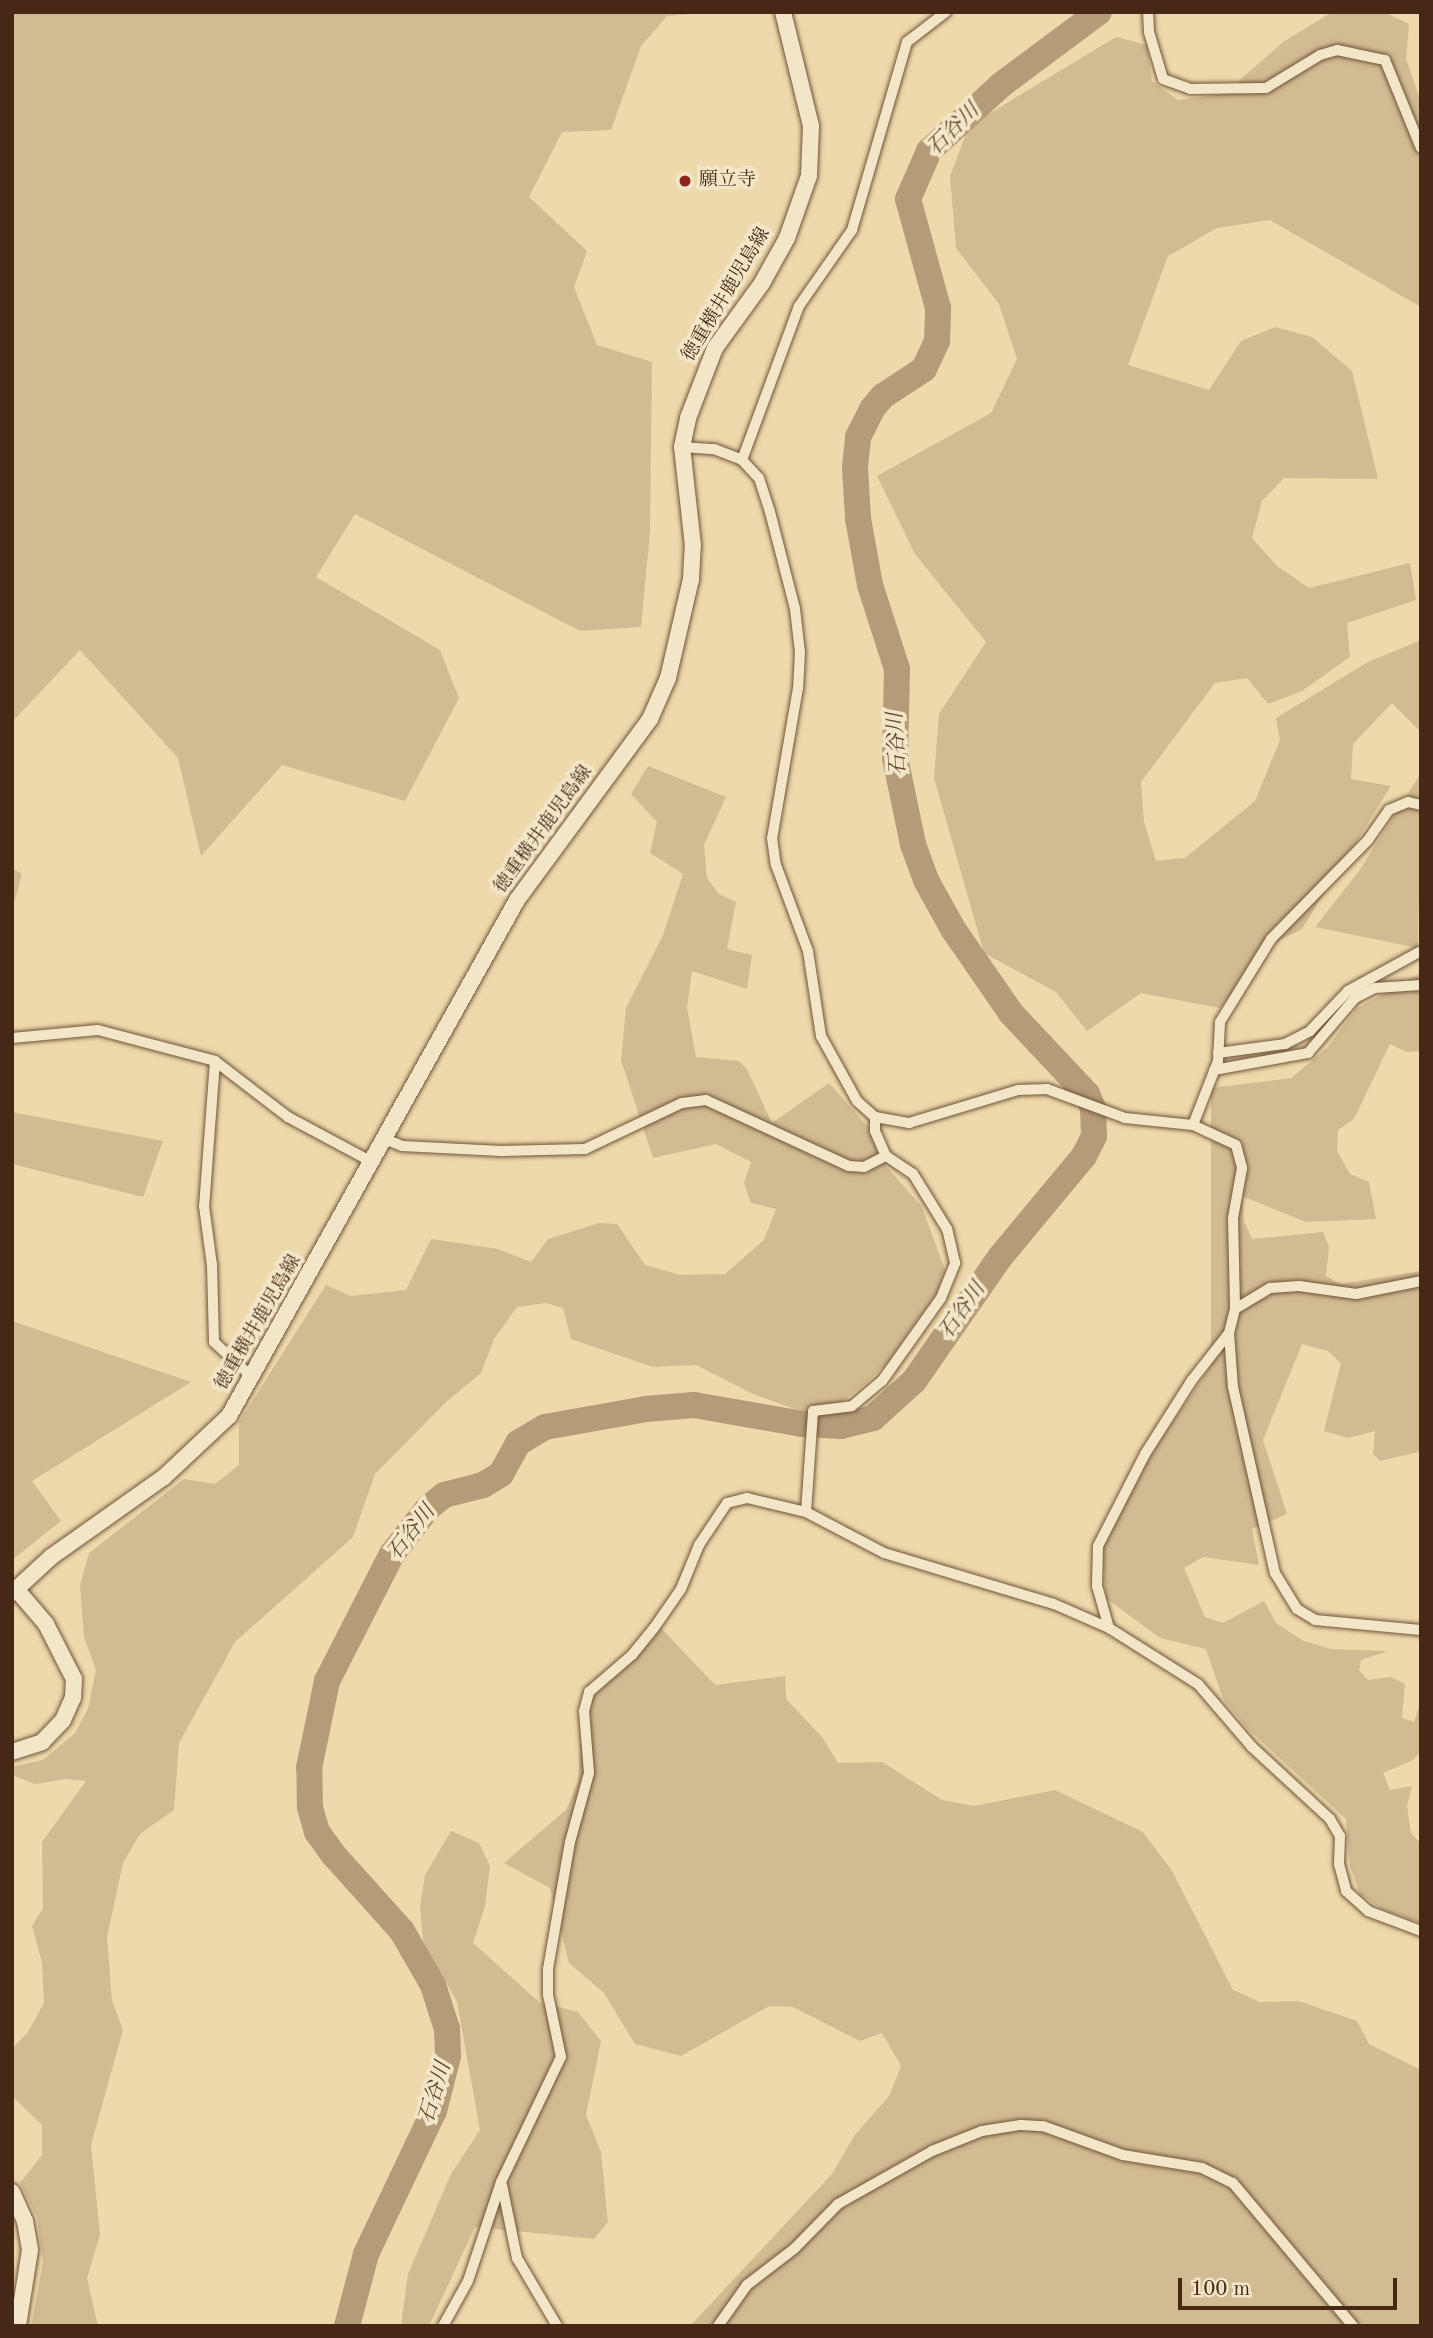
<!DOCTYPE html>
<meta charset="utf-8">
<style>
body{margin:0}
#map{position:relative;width:1433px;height:2338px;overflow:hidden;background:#edd9ab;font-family:"Old Standard TT","Noto Serif JP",serif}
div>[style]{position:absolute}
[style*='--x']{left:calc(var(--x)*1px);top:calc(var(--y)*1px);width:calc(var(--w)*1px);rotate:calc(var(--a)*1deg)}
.green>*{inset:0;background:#d1bb92}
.river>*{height:26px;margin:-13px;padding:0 13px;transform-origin:13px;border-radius:13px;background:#b59c78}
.roads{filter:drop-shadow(0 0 2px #70543a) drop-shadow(0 0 2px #70543a)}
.street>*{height:10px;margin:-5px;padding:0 5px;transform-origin:5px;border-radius:5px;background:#f3e6c8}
.secondary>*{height:16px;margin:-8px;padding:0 8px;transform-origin:8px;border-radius:8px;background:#f3e6c8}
.dots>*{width:19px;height:19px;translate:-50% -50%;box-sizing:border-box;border:4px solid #f3e6c8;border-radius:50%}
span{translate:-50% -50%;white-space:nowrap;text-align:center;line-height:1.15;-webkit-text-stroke:7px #f3e6c8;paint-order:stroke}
.poi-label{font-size:19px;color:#472715}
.left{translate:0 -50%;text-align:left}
.street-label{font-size:19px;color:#472715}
.water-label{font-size:21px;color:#62442e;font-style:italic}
.frame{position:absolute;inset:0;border:14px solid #472715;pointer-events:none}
.scale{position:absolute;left:1178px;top:2278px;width:219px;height:32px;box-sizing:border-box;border:4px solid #472715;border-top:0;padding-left:9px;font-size:21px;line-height:24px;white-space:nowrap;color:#472715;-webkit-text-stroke:5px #f3e6c8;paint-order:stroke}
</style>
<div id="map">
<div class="green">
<div style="clip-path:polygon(12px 12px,713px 12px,667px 16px,641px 46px,611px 130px,562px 132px,529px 197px,587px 251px,574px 287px,597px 345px,652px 362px,650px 532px,641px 627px,580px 631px,355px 514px,316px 577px,440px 650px,459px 698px,405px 801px,282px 765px,201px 856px,178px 758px,80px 650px,12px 722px)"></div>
<div style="clip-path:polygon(1332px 12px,1384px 12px,1409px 24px,1406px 59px,1421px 102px,1421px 307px,1270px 220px,1217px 228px,1168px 256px,1128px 365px,1209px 390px,1241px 341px,1275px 327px,1312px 337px,1352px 371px,1378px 479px,1284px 478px,1262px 501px,1252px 538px,1277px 566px,1309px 588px,1410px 563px,1416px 600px,1347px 623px,1350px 657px,1302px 691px,1268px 704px,1247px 678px,1215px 683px,1141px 782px,1144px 822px,1156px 861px,1185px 858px,1255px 801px,1280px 740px,1276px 718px,1368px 662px,1421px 640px,1421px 732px,1392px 703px,1353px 744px,1351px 779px,1391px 786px,1302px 929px,1272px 944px,1220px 1008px,1141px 993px,1087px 1031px,1056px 992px,984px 953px,934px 778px,939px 714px,986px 642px,915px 554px,877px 476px,991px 413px,1017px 359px,999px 304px,956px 248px,950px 176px,969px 126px,1116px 37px,1147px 45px,1152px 81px,1178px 100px,1224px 94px,1283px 42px)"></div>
<div style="clip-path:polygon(648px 766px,726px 797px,704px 845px,707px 878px,719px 894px,736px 902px,727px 949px,752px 955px,747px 989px,692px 971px,687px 1008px,696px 1057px,739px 1061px,747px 1069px,772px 1123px,829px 1083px,875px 1135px,877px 1156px,922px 1207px,945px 1270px,937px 1293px,888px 1362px,865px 1384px,835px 1407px,806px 1413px,753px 1394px,696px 1365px,653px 1367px,571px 1339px,563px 1308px,546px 1303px,517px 1307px,494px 1339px,481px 1373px,445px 1403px,375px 1474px,353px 1537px,235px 1642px,179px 1743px,174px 1810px,140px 1834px,123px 1863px,107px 1937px,112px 2001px,123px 2030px,91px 2145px,100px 2235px,87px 2278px,98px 2326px,31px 2326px,43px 2262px,37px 2217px,20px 2183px,42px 2155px,42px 2125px,12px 2096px,12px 2049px,28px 2032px,44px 2003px,42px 1962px,32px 1926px,43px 1908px,42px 1842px,86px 1781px,66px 1779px,35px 1784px,12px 1775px,12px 1767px,43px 1760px,75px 1733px,88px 1709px,96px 1670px,84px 1637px,80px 1585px,89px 1553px,184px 1479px,215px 1484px,239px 1465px,239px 1422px,326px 1285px,350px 1296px,406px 1290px,431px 1239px,498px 1249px,531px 1262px,548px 1239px,599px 1223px,617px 1224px,645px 1265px,681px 1275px,725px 1274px,764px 1240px,776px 1209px,751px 1203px,744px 1183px,751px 1162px,716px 1144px,653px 1158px,621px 1060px,626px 1008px,663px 935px,683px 874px,650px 853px,657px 822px,631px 794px)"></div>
<div style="clip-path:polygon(1421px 773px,1418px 948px,1315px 927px,1359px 871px)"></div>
<div style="clip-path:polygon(12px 868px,22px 874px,12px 910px)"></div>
<div style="clip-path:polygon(1421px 973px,1421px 1051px,1407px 1052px,1390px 1044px,1354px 1119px,1338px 1130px,1337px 1151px,1350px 1174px,1369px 1182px,1376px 1219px,1306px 1222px,1242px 1196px,1244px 1221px,1252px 1239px,1323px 1232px,1329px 1247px,1326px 1276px,1340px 1284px,1421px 1271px,1421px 1447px,1418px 1452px,1380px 1461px,1373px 1454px,1375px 1431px,1348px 1438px,1324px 1431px,1341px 1363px,1328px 1351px,1302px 1344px,1263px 1440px,1287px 1514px,1252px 1529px,1259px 1565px,1203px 1557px,1184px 1568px,1205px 1617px,1223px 1623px,1264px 1601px,1277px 1624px,1304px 1641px,1331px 1649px,1388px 1651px,1361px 1660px,1359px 1670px,1368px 1680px,1391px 1677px,1405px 1684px,1402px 1718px,1414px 1722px,1421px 1701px,1421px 1751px,1413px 1760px,1383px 1773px,1390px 1790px,1412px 1786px,1407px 1806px,1411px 1833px,1421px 1844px,1421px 1923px,1382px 1909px,1360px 1894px,1350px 1866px,1346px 1819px,1248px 1729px,1223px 1699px,1206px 1649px,1160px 1638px,1106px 1598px,1102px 1553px,1114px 1509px,1211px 1366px,1211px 1088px,1291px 1078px,1327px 1048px,1356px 1009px)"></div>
<div style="clip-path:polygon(12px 1112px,163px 1141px,143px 1197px,12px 1164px)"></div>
<div style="clip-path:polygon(12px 1321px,191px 1382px,32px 1481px,61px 1521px,12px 1560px)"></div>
<div style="clip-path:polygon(659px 1626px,715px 1685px,785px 1676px,786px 1699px,822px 1737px,838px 1763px,882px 1762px,942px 1800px,974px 1806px,1055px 1790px,1143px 1832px,1172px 1871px,1233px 1990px,1260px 2002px,1299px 2001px,1357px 2021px,1369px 2044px,1421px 2070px,1421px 2326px,690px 2326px,832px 2174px,854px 2136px,889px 2096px,901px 2066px,882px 2033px,860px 2041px,793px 2007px,769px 2006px,681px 2056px,635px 2044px,604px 1993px,569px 1963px,550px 1888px,504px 1863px,566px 1810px,578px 1782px,581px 1726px,593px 1697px)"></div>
<div style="clip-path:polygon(451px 1831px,479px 1843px,490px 1866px,485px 1906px,473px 1943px,539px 2002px,578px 2012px,601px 2041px,586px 2115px,601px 2152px,608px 2222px,594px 2239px,475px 2227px,429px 2326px,401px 2326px,408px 2274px,451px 2174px,480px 2130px,457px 2002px,423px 1941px,420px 1907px,425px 1875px)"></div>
</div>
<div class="river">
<div style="--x:347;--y:2326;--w:74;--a:-75.2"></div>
<div style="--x:366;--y:2254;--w:158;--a:-64.6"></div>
<div style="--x:434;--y:2111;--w:57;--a:-75.7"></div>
<div style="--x:448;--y:2056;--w:27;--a:-92"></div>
<div style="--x:447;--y:2029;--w:46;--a:-107.7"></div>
<div style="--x:433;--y:1985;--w:62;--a:-119.9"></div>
<div style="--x:402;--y:1931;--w:103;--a:-131.9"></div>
<div style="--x:333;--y:1854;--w:27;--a:-126"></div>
<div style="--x:317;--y:1832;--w:26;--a:-106"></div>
<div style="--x:310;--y:1807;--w:39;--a:-91"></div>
<div style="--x:309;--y:1768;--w:89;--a:-78.3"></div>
<div style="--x:327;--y:1681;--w:143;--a:-62.9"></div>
<div style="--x:392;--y:1554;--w:58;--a:-52"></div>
<div style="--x:428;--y:1508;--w:21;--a:-39"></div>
<div style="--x:444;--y:1495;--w:40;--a:-14.4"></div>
<div style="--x:483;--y:1485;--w:21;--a:-31"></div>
<div style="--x:501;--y:1474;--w:35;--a:-61"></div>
<div style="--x:518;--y:1443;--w:31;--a:-31"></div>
<div style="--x:545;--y:1427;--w:103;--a:-10.1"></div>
<div style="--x:646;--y:1409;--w:48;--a:-4.8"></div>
<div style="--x:694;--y:1405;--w:111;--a:9.9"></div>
<div style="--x:803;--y:1424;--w:38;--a:3"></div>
<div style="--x:841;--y:1426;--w:33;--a:-14"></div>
<div style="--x:873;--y:1418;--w:55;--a:-42.1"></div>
<div style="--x:914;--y:1381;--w:152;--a:-55.2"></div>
<div style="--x:1001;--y:1256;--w:130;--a:-50.3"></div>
<div style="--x:1084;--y:1156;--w:22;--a:-63"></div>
<div style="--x:1094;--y:1136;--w:28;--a:-92"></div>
<div style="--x:1093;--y:1108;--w:15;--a:-113"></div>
<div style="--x:1087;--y:1094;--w:111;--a:-133.2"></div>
<div style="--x:1011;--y:1013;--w:102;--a:-124.6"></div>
<div style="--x:953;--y:929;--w:56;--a:-118.9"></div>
<div style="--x:926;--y:880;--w:38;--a:-110"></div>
<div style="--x:913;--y:844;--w:88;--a:-101.8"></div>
<div style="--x:895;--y:758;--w:89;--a:-88.7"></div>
<div style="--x:897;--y:669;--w:88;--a:-107.8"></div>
<div style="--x:870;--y:585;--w:68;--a:-100.2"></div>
<div style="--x:858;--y:518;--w:51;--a:-93.4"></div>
<div style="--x:855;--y:467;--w:30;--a:-84"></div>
<div style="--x:858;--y:437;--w:31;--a:-63"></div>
<div style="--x:872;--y:409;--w:17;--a:-50"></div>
<div style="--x:883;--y:396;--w:49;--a:-33.4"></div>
<div style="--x:924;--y:369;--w:31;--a:-65"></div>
<div style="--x:937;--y:341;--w:33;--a:-88"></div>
<div style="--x:938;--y:308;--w:113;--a:-105.4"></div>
<div style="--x:908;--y:199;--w:52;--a:-66.4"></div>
<div style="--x:929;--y:151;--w:98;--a:-42.5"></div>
<div style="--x:1001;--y:85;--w:122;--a:-36.7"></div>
</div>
<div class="roads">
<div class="street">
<div style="--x:1148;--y:12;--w:20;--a:87"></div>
<div style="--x:1149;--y:32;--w:49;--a:73.4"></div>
<div style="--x:1163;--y:79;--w:29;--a:20"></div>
<div style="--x:1190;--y:89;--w:76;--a:-0.8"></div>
<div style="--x:1266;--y:88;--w:63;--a:-31.4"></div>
<div style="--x:1320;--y:55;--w:18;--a:-16"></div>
<div style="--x:1337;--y:50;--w:49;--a:11.8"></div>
<div style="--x:1385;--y:60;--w:95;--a:67.8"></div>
<div style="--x:682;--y:447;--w:32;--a:4"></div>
<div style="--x:714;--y:449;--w:30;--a:21"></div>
<div style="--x:742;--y:460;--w:25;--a:47"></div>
<div style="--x:759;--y:478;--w:36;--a:72"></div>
<div style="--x:770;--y:512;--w:100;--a:75.5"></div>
<div style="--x:795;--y:609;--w:43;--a:83.4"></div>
<div style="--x:800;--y:652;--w:36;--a:93"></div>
<div style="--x:798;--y:688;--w:152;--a:99.8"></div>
<div style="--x:772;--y:838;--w:27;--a:82"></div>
<div style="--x:776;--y:865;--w:92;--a:69.6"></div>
<div style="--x:808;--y:951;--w:86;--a:81.3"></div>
<div style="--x:821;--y:1036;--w:74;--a:61"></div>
<div style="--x:857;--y:1101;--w:24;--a:42"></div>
<div style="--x:875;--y:1117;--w:35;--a:10"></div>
<div style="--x:909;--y:1123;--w:114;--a:-16.8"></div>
<div style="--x:1018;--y:1090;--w:29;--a:-2"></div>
<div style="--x:1047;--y:1089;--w:83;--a:20.4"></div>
<div style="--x:1125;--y:1118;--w:68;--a:5.9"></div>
<div style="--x:1193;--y:1125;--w:47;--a:24.9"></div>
<div style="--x:1236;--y:1145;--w:24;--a:75"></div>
<div style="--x:1242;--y:1168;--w:51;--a:100.2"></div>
<div style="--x:1233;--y:1218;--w:91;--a:88.7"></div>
<div style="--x:1235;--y:1309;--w:25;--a:104"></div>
<div style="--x:1229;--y:1333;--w:54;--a:85.8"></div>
<div style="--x:1233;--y:1387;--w:191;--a:77.3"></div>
<div style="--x:1275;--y:1573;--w:42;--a:58.6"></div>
<div style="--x:1297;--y:1609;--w:21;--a:31"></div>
<div style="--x:1315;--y:1620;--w:106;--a:5.4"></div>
<div style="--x:742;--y:460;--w:164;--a:-69.7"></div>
<div style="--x:799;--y:306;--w:93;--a:-55.1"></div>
<div style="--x:852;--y:230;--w:196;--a:-73.7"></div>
<div style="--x:907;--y:42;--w:49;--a:-37.6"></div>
<div style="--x:12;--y:1038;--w:86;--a:-5.3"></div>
<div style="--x:98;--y:1030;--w:121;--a:14.8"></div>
<div style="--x:215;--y:1061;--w:92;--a:37.5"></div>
<div style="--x:288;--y:1117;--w:95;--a:28.2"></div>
<div style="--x:1218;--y:1053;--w:68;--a:-7.7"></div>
<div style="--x:1285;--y:1044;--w:28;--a:-27"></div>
<div style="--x:1310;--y:1031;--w:55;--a:-46.5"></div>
<div style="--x:1348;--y:991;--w:83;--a:-28.7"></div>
<div style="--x:215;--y:1061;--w:145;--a:94.3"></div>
<div style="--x:204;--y:1206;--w:60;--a:82.3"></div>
<div style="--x:212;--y:1265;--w:77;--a:88.5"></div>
<div style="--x:214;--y:1342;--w:53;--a:42.7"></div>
<div style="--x:1214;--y:1070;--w:96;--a:-10.3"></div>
<div style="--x:1308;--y:1053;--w:72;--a:-49.5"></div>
<div style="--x:1355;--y:998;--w:22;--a:-27"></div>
<div style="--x:1375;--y:988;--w:46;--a:-3.7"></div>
<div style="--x:1193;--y:1125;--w:69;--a:-68.7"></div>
<div style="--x:1218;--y:1061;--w:39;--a:-87"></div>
<div style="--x:1220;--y:1022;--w:97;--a:-58.4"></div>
<div style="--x:1271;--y:939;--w:139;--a:-45.6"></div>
<div style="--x:1368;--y:840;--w:37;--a:-55"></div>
<div style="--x:1389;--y:810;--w:21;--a:-23"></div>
<div style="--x:1408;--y:802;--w:13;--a:13"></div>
<div style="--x:385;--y:1139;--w:18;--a:22"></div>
<div style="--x:402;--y:1146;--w:99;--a:2.9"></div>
<div style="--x:501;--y:1151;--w:84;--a:-1.4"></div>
<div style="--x:585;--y:1149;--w:107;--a:-25.4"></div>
<div style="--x:682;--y:1103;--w:24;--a:-7"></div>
<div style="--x:706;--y:1100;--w:157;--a:24.8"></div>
<div style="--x:849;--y:1166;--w:15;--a:4"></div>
<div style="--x:864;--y:1167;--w:25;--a:-27"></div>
<div style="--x:1235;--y:1309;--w:41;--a:-31"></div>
<div style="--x:1270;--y:1288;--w:29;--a:-4"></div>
<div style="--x:1299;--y:1286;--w:58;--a:8"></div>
<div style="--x:1356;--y:1294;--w:66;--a:-11.3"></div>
<div style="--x:806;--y:1512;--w:101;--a:-86"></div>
<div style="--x:813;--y:1411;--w:39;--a:-7"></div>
<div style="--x:852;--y:1406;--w:39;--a:-40"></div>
<div style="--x:882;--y:1381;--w:102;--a:-54.6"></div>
<div style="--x:941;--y:1298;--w:38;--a:-68"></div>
<div style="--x:955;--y:1263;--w:35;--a:-103"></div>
<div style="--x:947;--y:1229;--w:65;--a:-121.7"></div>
<div style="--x:913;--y:1174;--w:32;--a:-146"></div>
<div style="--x:886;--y:1156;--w:27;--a:-114"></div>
<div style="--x:875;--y:1131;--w:14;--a:-90"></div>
<div style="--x:1109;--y:1628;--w:44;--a:-105.9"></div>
<div style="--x:1097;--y:1586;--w:40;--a:-88.6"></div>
<div style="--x:1098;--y:1546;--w:103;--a:-62.9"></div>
<div style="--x:1145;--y:1454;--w:88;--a:-57.6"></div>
<div style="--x:1192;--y:1380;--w:60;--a:-51.8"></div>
<div style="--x:502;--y:2185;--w:75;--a:78.4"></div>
<div style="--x:517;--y:2258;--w:79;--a:59.5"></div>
<div style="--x:443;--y:2326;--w:51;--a:-60.9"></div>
<div style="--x:468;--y:2281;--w:104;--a:-71.6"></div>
<div style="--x:501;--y:2182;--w:139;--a:-64.4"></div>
<div style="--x:561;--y:2057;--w:63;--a:-101.8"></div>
<div style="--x:548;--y:1995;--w:26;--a:-90"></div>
<div style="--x:548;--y:1969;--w:129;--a:-80.2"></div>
<div style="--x:570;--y:1842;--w:72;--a:-74.6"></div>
<div style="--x:589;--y:1773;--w:62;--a:-94.6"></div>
<div style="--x:584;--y:1711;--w:20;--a:-75"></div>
<div style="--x:589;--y:1692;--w:57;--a:-40.7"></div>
<div style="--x:632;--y:1655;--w:35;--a:-51"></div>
<div style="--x:654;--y:1628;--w:47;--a:-55.3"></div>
<div style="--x:681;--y:1589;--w:48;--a:-67.8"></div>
<div style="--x:699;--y:1545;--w:50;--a:-56.3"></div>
<div style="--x:727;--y:1503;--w:21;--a:-14"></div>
<div style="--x:747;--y:1498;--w:61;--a:13.3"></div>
<div style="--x:806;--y:1512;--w:88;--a:27.7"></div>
<div style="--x:884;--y:1553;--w:177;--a:16.7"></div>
<div style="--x:1054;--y:1604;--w:60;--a:23.6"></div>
<div style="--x:1109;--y:1628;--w:105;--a:32.2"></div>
<div style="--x:1198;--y:1684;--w:83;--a:49.4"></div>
<div style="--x:1252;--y:1747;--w:106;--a:42.7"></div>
<div style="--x:1330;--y:1819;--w:20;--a:60"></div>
<div style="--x:1340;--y:1836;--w:28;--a:92"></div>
<div style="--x:1339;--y:1864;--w:28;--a:75"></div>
<div style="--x:1346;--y:1891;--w:30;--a:42"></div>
<div style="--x:1368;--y:1911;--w:57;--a:20.7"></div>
<div style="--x:718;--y:2326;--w:50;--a:-54.7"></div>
<div style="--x:747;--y:2285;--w:59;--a:-37.5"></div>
<div style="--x:794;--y:2249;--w:63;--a:-45.6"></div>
<div style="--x:838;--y:2204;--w:108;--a:-29.4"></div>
<div style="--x:932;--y:2151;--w:54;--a:-21.8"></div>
<div style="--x:982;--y:2131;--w:39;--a:-9"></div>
<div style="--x:1021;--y:2125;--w:22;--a:3"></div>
<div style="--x:1043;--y:2126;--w:85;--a:19.9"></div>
<div style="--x:1123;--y:2155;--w:80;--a:9.3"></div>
<div style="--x:1202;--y:2168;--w:34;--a:26"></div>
<div style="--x:1233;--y:2183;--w:187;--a:50"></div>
</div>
<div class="secondary">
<div style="--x:12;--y:1593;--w:53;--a:-42.7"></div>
<div style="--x:51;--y:1557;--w:138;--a:-35.3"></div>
<div style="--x:164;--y:1477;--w:89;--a:-43.2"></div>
<div style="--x:229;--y:1416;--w:591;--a:-60.83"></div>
<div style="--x:517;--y:900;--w:225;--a:-53.7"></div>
<div style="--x:650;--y:719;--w:45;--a:-66.3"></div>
<div style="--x:668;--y:678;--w:102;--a:-76.9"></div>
<div style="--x:691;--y:579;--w:33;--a:-87"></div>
<div style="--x:693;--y:546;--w:100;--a:-96.3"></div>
<div style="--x:682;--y:447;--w:30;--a:-78"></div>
<div style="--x:688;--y:418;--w:75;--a:-68.9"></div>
<div style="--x:715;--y:348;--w:80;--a:-54.1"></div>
<div style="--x:762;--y:283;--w:51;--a:-60.9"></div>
<div style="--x:787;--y:238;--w:66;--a:-70.5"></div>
<div style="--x:809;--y:176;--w:50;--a:-87.7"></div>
<div style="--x:811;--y:126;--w:117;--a:-103.8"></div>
<div style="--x:12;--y:1752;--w:32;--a:-18"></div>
<div style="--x:42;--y:1742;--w:30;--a:-46"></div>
<div style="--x:63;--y:1720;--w:24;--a:-66"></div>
<div style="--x:73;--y:1698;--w:19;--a:-87"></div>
<div style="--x:74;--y:1679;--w:62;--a:-117"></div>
<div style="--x:46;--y:1624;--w:46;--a:-130.6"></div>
<div style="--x:12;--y:2192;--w:32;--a:66"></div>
<div style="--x:25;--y:2221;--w:29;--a:80"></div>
<div style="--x:30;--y:2250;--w:77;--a:99"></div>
</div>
</div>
<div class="dots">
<div style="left:685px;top:181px;background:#8f2418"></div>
</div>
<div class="poi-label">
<span class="left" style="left:699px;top:181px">願立寺</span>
</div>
<div class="street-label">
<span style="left:727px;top:295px;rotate:-59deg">徳重横井鹿児島線</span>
<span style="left:544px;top:830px;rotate:-54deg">徳重横井鹿児島線</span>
<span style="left:259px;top:1323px;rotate:-60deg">徳重横井鹿児島線</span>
</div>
<div class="water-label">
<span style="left:954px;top:130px;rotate:-45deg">石谷川</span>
<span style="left:898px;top:744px;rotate:-93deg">石谷川</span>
<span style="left:963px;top:1311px;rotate:-55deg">石谷川</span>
<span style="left:412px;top:1533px;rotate:-52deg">石谷川</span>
<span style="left:436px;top:2093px;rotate:-73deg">石谷川</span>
</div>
<div class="frame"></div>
<div class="scale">100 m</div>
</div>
